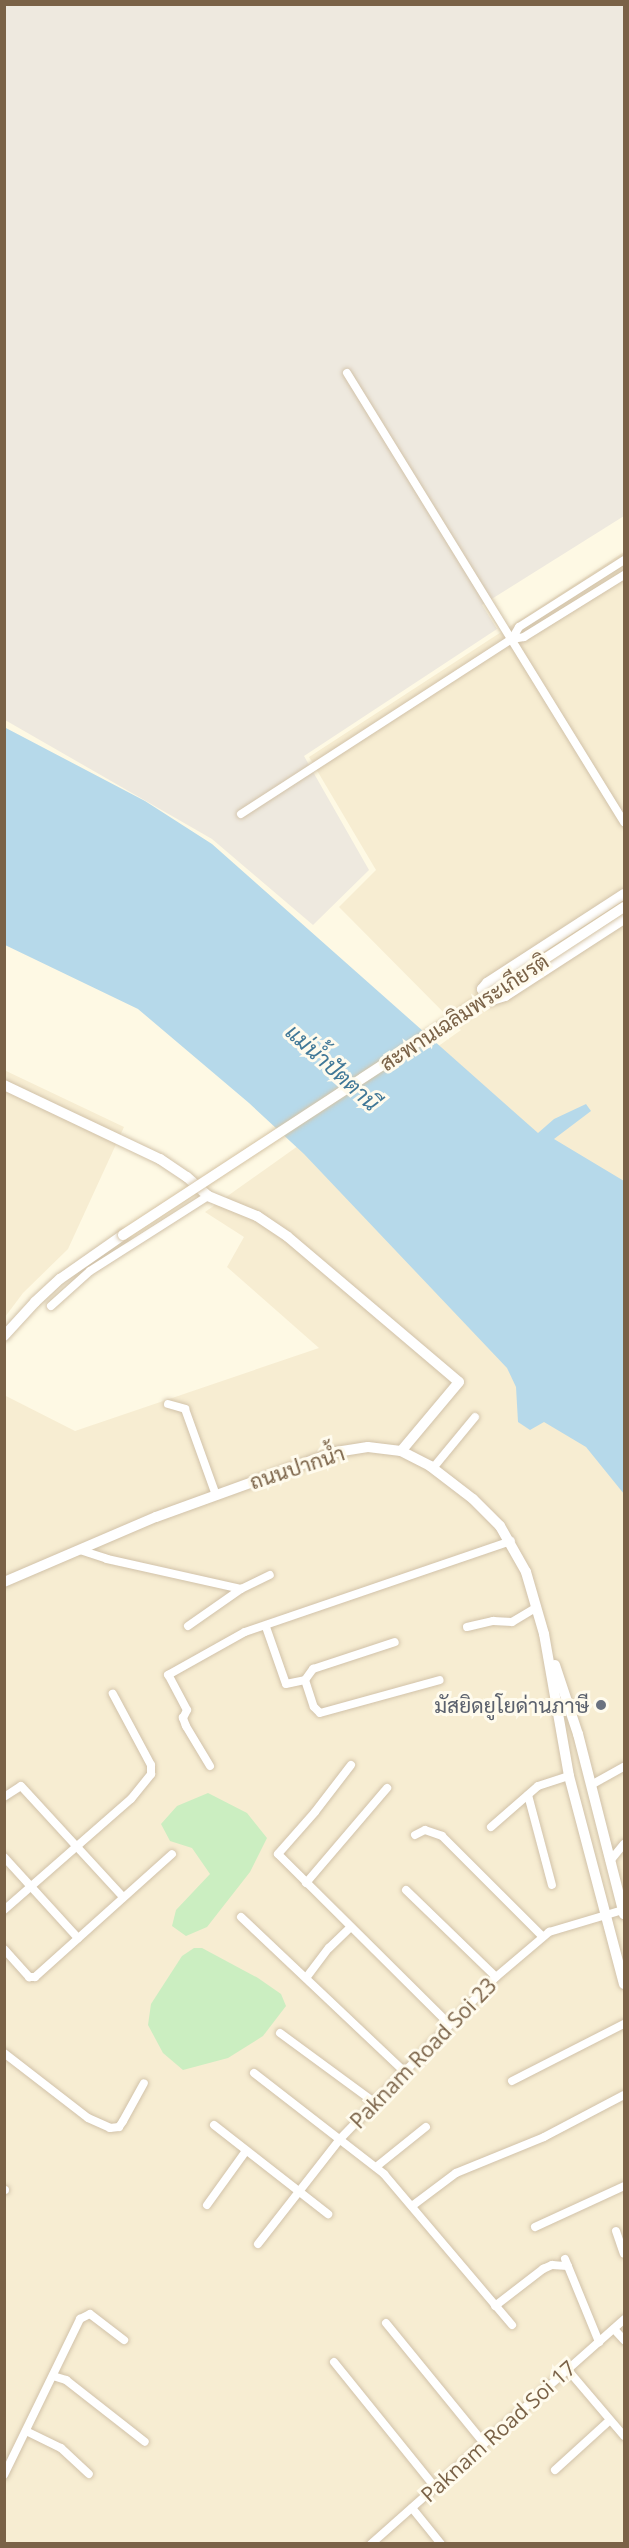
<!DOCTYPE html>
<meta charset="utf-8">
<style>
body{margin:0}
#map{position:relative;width:629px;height:2548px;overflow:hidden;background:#fef9e4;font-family:"Open Sans",Sarabun,sans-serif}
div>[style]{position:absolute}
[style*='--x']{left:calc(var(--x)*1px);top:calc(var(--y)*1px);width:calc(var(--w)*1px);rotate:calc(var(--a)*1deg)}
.residential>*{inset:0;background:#f7edd2}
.industrial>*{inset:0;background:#eee9df}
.green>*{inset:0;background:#cbeec1}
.water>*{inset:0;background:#b6d9ea}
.roads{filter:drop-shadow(0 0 2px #d1c2a9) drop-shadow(0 0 2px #d1c2a9)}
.street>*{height:8px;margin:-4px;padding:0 4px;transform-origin:4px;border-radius:4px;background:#fff}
.secondary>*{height:10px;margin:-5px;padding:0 5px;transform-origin:5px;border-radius:5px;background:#fff}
.bridges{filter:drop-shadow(0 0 2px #d5c4a6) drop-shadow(0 0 2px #d5c4a6)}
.secondary-bridge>*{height:10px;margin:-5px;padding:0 5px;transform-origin:5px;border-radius:5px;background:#fff}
.dots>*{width:16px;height:16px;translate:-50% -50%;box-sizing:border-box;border:3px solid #fffbed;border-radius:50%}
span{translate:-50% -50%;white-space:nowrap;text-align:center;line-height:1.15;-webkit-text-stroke:6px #fffbed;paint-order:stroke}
.street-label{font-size:21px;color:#7a6247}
.worship-label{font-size:21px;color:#5b616d}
.right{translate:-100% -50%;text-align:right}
.water-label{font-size:22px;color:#417897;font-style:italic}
.frame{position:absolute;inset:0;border:6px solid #7a6247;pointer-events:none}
</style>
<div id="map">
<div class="residential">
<div style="clip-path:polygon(624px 552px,624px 2543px,5px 2543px,4px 1395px,75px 1431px,319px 1348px,227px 1267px,244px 1237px,205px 1212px,461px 1030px,339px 907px,376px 870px,309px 757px)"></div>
<div style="clip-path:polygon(4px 1070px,124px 1127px,68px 1249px,23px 1293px,5px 1317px)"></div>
</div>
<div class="industrial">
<div style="clip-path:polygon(5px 5px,624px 5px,624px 516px,482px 605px,497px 629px,304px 756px,369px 870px,313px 925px,212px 839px,5px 720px)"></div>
</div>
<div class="green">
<div style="clip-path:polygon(208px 1793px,247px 1813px,267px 1838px,250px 1872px,207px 1927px,186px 1936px,172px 1926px,176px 1910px,210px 1874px,192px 1848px,170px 1841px,161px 1824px,177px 1806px)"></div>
<div style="clip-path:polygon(194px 1948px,202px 1948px,258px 1978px,281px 1994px,286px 2006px,263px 2036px,228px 2058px,183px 2070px,163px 2053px,148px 2025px,151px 2004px,182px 1956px)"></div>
</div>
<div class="water">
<div style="clip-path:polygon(4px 727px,145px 801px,212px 844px,538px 1133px,554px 1119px,586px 1104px,591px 1111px,554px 1139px,624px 1181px,624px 1494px,586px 1447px,544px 1422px,530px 1430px,518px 1422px,516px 1387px,507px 1368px,304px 1154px,249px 1103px,138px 1009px,5px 945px)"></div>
</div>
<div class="roads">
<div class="street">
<div style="--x:347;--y:373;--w:528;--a:58.33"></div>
<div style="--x:512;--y:639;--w:14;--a:-60"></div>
<div style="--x:519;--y:627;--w:125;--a:-32.5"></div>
<div style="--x:241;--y:814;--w:323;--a:-32.9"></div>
<div style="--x:512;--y:639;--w:12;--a:-9"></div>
<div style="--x:524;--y:637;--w:118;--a:-31.8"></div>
<div style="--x:51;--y:1306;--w:52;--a:-41.9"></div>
<div style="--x:90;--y:1271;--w:140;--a:-32.4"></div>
<div style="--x:168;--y:1404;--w:18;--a:16"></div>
<div style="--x:185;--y:1409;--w:91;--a:70.2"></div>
<div style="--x:433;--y:1468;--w:66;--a:-50.5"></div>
<div style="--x:80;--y:1550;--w:28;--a:18"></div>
<div style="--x:107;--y:1559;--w:137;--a:12.6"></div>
<div style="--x:241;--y:1589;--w:32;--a:-26"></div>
<div style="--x:188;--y:1626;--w:65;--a:-34.9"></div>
<div style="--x:266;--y:1627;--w:60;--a:70.7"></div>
<div style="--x:286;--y:1684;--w:19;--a:-12"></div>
<div style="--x:305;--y:1680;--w:28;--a:72"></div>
<div style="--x:314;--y:1707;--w:8;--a:45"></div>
<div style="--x:320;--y:1713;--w:124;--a:-15.4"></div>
<div style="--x:467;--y:1627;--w:27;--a:-13"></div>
<div style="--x:493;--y:1621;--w:19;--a:3"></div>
<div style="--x:512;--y:1622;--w:29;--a:-31"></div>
<div style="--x:305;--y:1680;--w:14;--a:-54"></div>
<div style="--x:313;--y:1669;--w:86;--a:-18.2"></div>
<div style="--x:351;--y:1765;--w:59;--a:127.5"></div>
<div style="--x:315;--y:1812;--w:56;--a:131.4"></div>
<div style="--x:278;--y:1854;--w:241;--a:44.8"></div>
<div style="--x:210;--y:1766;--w:47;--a:-121"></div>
<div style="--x:186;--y:1726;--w:9;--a:-111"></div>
<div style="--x:183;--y:1718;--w:9;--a:-63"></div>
<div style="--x:187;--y:1710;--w:40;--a:-118"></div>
<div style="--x:168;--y:1675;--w:88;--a:-29.2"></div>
<div style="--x:245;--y:1632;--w:281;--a:-18.9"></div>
<div style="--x:591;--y:1785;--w:38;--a:-29"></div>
<div style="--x:528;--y:1795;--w:93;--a:75.1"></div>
<div style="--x:4;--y:1797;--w:20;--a:-33"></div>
<div style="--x:21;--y:1786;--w:151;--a:47.4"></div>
<div style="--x:491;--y:1827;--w:62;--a:-41.1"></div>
<div style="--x:538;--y:1786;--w:33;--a:-18"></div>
<div style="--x:415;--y:1835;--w:11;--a:-27"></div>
<div style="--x:425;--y:1830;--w:18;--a:19"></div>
<div style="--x:442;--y:1836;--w:141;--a:45"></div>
<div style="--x:4;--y:1857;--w:110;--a:47.6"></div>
<div style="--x:610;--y:1861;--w:22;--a:-51"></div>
<div style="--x:306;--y:1883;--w:125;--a:-49.5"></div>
<div style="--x:406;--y:1890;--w:125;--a:44"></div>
<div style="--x:4;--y:1910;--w:169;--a:-41.2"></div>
<div style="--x:131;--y:1799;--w:32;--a:-51"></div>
<div style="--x:151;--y:1774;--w:9;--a:-90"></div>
<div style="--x:151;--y:1765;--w:81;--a:-118.2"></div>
<div style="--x:241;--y:1917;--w:226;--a:43.4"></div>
<div style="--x:4;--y:1949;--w:38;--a:48"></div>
<div style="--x:29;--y:1977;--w:6;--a:0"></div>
<div style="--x:35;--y:1977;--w:184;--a:-41.9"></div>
<div style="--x:306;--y:1978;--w:38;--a:-53"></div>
<div style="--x:329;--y:1948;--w:30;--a:-44"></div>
<div style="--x:280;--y:2033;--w:117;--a:36.3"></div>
<div style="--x:4;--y:2053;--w:106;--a:37.7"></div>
<div style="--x:88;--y:2118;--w:24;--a:24"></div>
<div style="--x:110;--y:2128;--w:9;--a:-6"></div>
<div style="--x:119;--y:2127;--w:7;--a:-56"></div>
<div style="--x:123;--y:2121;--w:43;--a:-61.1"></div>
<div style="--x:254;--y:2073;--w:165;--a:37.8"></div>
<div style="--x:384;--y:2174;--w:198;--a:49.7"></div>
<div style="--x:512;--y:2081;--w:126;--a:-27"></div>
<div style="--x:214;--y:2125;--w:145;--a:38"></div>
<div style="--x:376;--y:2167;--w:64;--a:-38.7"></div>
<div style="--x:4;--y:2190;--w:1;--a:0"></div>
<div style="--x:207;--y:2205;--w:67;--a:-54.2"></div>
<div style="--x:412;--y:2206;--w:55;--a:-36.9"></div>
<div style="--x:456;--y:2173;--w:95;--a:-22.2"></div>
<div style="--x:544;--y:2137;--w:90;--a:-27.7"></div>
<div style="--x:535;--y:2227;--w:98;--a:-24.7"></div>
<div style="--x:616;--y:2231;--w:24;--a:71"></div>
<div style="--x:258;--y:2244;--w:133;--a:-52"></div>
<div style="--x:340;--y:2139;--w:225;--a:-46.1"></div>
<div style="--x:496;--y:1977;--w:70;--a:-40.3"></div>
<div style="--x:549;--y:1932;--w:77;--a:-16.6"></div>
<div style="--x:565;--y:2259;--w:90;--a:67.7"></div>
<div style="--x:495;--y:2306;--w:61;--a:-37.6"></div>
<div style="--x:543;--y:2269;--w:10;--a:-24"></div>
<div style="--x:552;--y:2265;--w:16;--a:4"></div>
<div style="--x:386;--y:2323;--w:155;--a:50.8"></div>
<div style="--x:614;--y:2329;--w:15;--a:48"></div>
<div style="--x:334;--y:2362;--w:161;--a:51.1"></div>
<div style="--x:567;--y:2369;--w:88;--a:49.6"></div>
<div style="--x:53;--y:2376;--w:14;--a:17"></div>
<div style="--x:66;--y:2380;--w:100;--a:38.1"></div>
<div style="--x:26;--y:2431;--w:39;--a:26"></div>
<div style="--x:61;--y:2448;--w:38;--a:43"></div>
<div style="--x:555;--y:2470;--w:74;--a:-42.3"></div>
<div style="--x:4;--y:2475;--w:174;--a:-64"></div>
<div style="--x:80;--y:2319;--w:11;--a:-27"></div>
<div style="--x:90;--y:2314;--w:43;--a:37.4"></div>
<div style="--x:412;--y:2508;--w:46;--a:51.1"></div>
<div style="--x:371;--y:2544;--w:339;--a:-41.6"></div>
</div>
<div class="secondary">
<div style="--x:624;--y:894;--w:163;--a:147"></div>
<div style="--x:487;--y:983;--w:8;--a:130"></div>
<div style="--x:482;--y:989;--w:5;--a:68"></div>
<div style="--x:484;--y:994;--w:9;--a:54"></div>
<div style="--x:489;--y:1001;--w:17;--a:-17"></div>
<div style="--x:505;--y:996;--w:142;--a:-32.9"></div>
<div style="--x:4;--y:1085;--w:173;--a:25.4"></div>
<div style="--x:160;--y:1159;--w:32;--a:34"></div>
<div style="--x:187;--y:1177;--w:28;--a:42"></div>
<div style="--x:208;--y:1196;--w:53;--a:22.2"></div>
<div style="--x:257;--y:1216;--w:37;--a:34"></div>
<div style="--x:288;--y:1237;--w:224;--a:40.3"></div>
<div style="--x:459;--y:1382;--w:90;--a:130"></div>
<div style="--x:4;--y:1336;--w:46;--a:-47.6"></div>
<div style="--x:35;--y:1302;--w:34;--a:-43"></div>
<div style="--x:60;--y:1279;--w:77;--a:-34.9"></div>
<div style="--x:4;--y:1582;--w:165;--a:-23.2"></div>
<div style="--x:156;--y:1517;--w:191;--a:-19.9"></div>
<div style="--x:336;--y:1452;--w:32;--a:-9"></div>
<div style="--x:368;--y:1447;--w:33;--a:7"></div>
<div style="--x:401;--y:1451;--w:33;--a:27"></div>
<div style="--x:430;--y:1466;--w:54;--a:37.5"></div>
<div style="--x:473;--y:1499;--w:38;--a:45"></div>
<div style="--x:500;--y:1526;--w:53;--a:60.5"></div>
<div style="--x:526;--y:1572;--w:65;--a:73.8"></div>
<div style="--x:544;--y:1634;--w:144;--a:80"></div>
<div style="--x:569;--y:1776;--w:215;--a:75.2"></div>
<div style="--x:555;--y:1665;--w:73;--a:71.6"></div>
<div style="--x:578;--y:1734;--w:186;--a:75.7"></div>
</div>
</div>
<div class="bridges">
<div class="secondary-bridge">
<div style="--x:123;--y:1235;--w:599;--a:-33.21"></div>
</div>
</div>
<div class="dots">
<div style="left:601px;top:1705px;background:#6b7280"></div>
</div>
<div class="street-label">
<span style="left:464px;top:1012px;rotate:-33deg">สะพานเฉลิมพระเกียรติ</span>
<span style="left:297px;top:1467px;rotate:-18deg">ถนนปากน้ำ</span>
<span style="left:423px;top:2053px;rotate:-46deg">Paknam Road Soi 23</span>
<span style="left:498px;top:2431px;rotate:-42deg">Paknam Road Soi 17</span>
</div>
<div class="worship-label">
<span class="right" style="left:589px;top:1705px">มัสยิดยูโยด่านภาษี</span>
</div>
<div class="water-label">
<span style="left:333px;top:1067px;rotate:42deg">แม่น้ำปัตตานี</span>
</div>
<div class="frame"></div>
</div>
